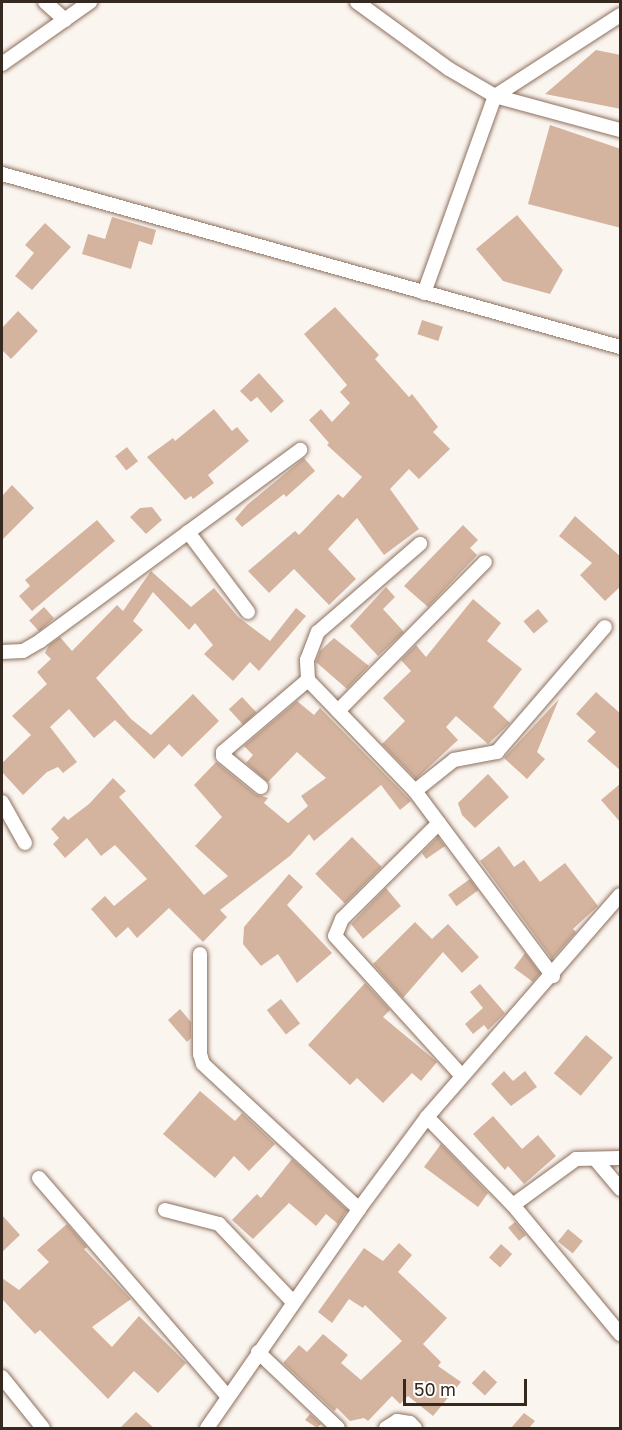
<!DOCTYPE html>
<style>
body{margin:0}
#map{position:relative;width:622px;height:1430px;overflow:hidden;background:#fbf5f0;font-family:"Golos Text",sans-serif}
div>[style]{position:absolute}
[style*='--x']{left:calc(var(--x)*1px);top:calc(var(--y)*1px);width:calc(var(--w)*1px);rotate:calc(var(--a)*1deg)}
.building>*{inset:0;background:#d4b49f;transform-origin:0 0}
.roads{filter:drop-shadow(0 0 2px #8d705c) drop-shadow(0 0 2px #8d705c)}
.minor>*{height:14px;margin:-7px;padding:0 7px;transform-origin:7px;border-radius:7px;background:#fff}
span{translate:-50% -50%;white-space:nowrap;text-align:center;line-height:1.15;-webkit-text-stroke:4.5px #fff;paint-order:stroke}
.frame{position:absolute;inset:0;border:3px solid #352920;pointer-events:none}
.scale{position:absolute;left:403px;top:1379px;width:124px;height:27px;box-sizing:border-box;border:3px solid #352920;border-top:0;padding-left:8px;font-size:18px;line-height:21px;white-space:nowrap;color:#352920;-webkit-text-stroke:4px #fff;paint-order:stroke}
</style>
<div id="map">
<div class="building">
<div style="clip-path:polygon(596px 50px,621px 55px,621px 109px,545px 94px)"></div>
<div style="clip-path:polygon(550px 125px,621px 149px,621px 228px,528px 204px)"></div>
<div style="clip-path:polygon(517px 215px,563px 270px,550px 294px,503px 281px,476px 249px)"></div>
<div style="clip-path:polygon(112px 217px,156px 230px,152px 245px,139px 241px,131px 269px,82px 254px,88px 234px,105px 239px)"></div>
<div style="clip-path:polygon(45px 223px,71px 247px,32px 290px,15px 276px,34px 253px,25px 245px)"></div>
<div style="clip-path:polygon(335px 307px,379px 355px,375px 359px,409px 397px,412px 394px,438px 427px,433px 432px,450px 449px,419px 479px,409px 469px,390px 489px,419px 529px,384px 555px,357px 518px,328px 549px,356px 579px,329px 605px,294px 569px,269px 593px,248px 571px,295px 531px,299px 535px,338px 494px,343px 498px,362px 477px,327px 445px,329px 443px,309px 420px,321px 409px,332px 422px,350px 403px,340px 392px,347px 385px,304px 334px)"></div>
<div style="clip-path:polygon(18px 311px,38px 331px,11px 359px,2px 350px,2px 328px)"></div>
<div style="left:422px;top:320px;width:22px;height:15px;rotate:18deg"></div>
<div style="clip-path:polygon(259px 373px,284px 401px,271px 413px,257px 397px,251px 402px,240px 391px)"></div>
<div style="clip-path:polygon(214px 409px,232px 431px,237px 427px,249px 441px,208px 475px,214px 483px,193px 499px,191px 496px,185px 500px,147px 457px,173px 438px,175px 441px)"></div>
<div style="left:127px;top:447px;width:18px;height:15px;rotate:52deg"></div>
<div style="clip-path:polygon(304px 458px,315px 471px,286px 497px,284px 494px,242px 527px,235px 519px,247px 505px)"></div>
<div style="clip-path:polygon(12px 485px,34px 508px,2px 540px,2px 496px)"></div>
<div style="clip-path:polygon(152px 507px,162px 520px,146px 534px,130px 517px,140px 508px)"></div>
<div style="clip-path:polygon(575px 516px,621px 557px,621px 586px,605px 601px,580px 575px,592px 563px,559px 536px)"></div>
<div style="clip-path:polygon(97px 520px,115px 541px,32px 611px,19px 596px,30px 586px,25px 580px)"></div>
<div style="clip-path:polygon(463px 525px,478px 540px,470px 548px,477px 555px,428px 607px,404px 586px)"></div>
<div style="clip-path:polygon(151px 571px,191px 607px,214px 588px,238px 617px,270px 641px,296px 608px,306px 616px,259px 671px,250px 662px,233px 681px,204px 654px,213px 645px,195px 623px,189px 630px,153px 592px,133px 621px,143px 630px,96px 678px,131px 719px,151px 735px,193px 694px,219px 721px,182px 757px,169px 744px,154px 759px,115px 720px,94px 738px,69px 709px,50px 727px,77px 762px,63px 773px,58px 767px,47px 772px,23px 795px,2px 772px,2px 763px,31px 735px,12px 716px,47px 684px,37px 672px,51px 659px,45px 653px,49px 645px,60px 637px,72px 651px,117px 605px,123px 611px)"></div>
<div style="clip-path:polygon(386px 587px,395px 597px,383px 609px,404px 632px,378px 656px,350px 626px)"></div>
<div style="clip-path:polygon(473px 599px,501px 623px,487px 641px,522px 669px,493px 707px,510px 723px,488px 744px,456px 716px,446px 727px,458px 740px,416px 779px,382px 744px,405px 721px,383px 698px,411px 671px,401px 660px,416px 645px,426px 657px)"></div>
<div style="left:44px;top:607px;width:15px;height:20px;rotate:48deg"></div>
<div style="left:538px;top:609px;width:16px;height:19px;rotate:50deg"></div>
<div style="clip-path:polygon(334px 638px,369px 666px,347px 689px,316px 662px,320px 651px)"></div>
<div style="clip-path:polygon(596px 692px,621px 714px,621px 771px,587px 741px,596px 732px,576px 714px)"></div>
<div style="left:242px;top:697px;width:21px;height:18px;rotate:47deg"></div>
<div style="clip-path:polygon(559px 699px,537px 752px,545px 759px,527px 779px,504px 758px)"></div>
<div style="clip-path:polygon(297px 701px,314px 715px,320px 708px,411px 801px,400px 810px,381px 785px,314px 841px,309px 834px,291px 855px,220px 910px,227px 917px,203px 942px,169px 908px,137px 938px,128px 927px,116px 938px,91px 909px,105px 896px,114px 906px,147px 879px,115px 845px,101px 856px,87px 838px,65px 858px,53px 844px,59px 838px,51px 829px,64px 816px,68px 820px,89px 804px,113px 778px,126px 791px,119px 797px,204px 895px,228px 876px,195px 846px,222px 817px,194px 785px,216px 762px,255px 794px,268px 798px,264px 803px,288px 823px,308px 806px,301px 796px,326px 778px,297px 752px,268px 782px,246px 763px,253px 755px,244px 746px)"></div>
<div style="clip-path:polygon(488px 774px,509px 797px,475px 828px,462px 815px,458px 803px)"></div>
<div style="clip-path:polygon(621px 783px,621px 823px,601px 800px)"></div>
<div style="left:352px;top:837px;width:42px;height:52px;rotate:45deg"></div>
<div style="clip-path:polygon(438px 837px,445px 846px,426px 859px,422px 853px)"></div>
<div style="clip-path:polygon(499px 846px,514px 867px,524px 860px,540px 882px,565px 863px,598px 906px,573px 929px,576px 932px,552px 959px,480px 861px)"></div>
<div style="clip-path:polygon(289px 874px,303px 887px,287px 905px,332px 953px,297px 983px,278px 954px,261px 966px,243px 944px,244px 927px)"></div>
<div style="left:470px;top:879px;width:14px;height:27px;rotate:54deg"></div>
<div style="clip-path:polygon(386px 888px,401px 906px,363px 939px,351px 924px)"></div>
<div style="clip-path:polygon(415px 922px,432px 939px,448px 924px,479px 957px,462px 973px,443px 952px,403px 998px,373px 964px)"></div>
<div style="clip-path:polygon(525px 953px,540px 973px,533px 982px,514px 968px)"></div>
<div style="clip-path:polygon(365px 983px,390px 1010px,383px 1017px,437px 1062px,421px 1081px,412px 1073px,383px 1103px,357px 1078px,350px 1085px,308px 1045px)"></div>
<div style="clip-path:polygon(480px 984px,505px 1013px,488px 1030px,484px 1025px,473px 1034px,465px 1024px,483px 1008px,470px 992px)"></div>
<div style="left:281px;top:999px;width:31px;height:18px;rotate:52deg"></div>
<div style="clip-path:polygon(180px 1009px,191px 1022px,191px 1038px,187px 1042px,168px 1020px)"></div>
<div style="left:586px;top:1035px;width:35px;height:50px;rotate:40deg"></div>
<div style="clip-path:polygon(504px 1071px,513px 1081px,525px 1071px,537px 1087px,511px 1106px,491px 1084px)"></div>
<div style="clip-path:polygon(200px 1091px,235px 1121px,242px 1113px,275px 1144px,249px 1171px,234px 1156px,215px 1178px,163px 1134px)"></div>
<div style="clip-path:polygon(493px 1116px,522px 1149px,538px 1135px,556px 1156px,524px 1184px,508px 1166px,505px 1170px,473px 1134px)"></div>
<div style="clip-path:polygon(441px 1144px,488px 1193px,478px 1207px,424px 1167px)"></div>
<div style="clip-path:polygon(292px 1159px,347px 1210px,338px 1224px,326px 1214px,316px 1226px,289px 1203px,253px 1239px,232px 1220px,257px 1194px,261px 1198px)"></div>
<div style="clip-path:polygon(2px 1215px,20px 1235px,2px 1252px)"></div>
<div style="left:515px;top:1222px;width:17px;height:9px;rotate:50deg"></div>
<div style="clip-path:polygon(67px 1224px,87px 1247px,84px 1249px,131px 1299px,92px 1327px,112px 1347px,139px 1316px,186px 1363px,158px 1393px,134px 1371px,108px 1399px,40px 1330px,35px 1334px,2px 1299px,2px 1278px,19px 1290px,49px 1262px,37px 1250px)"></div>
<div style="left:568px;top:1229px;width:19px;height:16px;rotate:39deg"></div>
<div style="clip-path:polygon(399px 1243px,412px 1255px,398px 1272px,447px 1318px,423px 1344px,441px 1362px,438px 1366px,461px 1382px,433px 1416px,408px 1396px,400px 1404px,392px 1396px,368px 1421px,364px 1418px,350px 1421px,337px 1408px,334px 1411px,283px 1363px,299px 1345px,307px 1352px,323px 1334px,348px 1355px,341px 1363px,361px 1380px,402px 1341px,365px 1305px,363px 1308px,349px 1299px,332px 1323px,318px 1312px,364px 1248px,383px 1261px)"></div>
<div style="left:501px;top:1244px;width:15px;height:18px;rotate:42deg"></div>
<div style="left:484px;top:1370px;width:18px;height:18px;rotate:43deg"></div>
<div style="clip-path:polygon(136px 1412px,154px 1428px,120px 1428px)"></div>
<div style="clip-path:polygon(524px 1413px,535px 1421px,529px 1428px,511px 1428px)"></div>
<div style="clip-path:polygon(310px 1414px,321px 1424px,317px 1428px,305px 1420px)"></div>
</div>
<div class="roads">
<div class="minor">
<div style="--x:45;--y:2;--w:27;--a:42"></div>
<div style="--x:357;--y:2;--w:114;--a:36.1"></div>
<div style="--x:449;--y:69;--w:53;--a:30.4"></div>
<div style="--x:495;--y:96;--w:130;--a:15.2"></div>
<div style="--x:2;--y:64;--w:108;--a:-35.2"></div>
<div style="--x:2;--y:174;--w:642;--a:15.64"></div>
<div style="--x:424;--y:293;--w:209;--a:-70.2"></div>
<div style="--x:495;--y:96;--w:149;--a:-32.9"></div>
<div style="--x:188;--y:532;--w:100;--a:53.1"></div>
<div style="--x:2;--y:652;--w:21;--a:-3"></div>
<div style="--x:23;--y:651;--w:20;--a:-30"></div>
<div style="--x:40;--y:641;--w:323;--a:-36.3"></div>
<div style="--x:308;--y:680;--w:20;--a:-93"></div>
<div style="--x:307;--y:660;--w:30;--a:-69"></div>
<div style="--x:318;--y:632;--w:135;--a:-40.8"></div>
<div style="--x:338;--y:711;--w:209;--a:-45.4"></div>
<div style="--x:261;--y:787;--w:49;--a:-140.8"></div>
<div style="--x:223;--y:756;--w:4;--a:-90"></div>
<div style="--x:223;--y:752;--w:111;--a:-40.3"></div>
<div style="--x:308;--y:680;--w:154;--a:46.1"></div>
<div style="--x:415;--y:791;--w:231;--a:53.3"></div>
<div style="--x:415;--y:791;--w:50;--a:-38.5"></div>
<div style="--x:454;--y:760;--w:44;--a:-10.5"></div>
<div style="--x:497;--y:752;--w:165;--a:-49.2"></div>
<div style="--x:2;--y:802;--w:47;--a:60.7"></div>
<div style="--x:439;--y:823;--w:136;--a:135.3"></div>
<div style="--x:342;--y:919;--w:18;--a:112"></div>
<div style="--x:335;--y:936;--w:189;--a:47.8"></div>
<div style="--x:200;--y:954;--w:100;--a:90"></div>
<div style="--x:200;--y:1054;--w:10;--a:73"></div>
<div style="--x:203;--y:1064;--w:213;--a:42.9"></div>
<div style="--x:427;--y:1117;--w:123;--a:45.7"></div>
<div style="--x:513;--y:1205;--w:78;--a:-36.1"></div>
<div style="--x:576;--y:1159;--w:44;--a:-1.3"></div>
<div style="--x:596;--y:1160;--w:38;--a:50"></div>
<div style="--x:39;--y:1178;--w:288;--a:49.2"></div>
<div style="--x:513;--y:1205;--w:168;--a:50.3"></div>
<div style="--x:165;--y:1210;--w:56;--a:14.5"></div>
<div style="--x:219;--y:1224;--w:108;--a:46.5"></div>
<div style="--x:258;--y:1352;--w:110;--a:43.5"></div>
<div style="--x:2;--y:1377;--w:65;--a:51.2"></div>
<div style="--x:207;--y:1428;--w:267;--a:-55.2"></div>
<div style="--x:359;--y:1209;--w:114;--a:-53.5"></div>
<div style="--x:427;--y:1117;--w:294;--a:-49"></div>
<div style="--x:386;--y:1428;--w:13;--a:-32"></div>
<div style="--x:397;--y:1421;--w:13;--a:9"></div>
<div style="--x:410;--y:1423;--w:7;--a:45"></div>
</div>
</div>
<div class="frame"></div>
<div class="scale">50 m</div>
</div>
